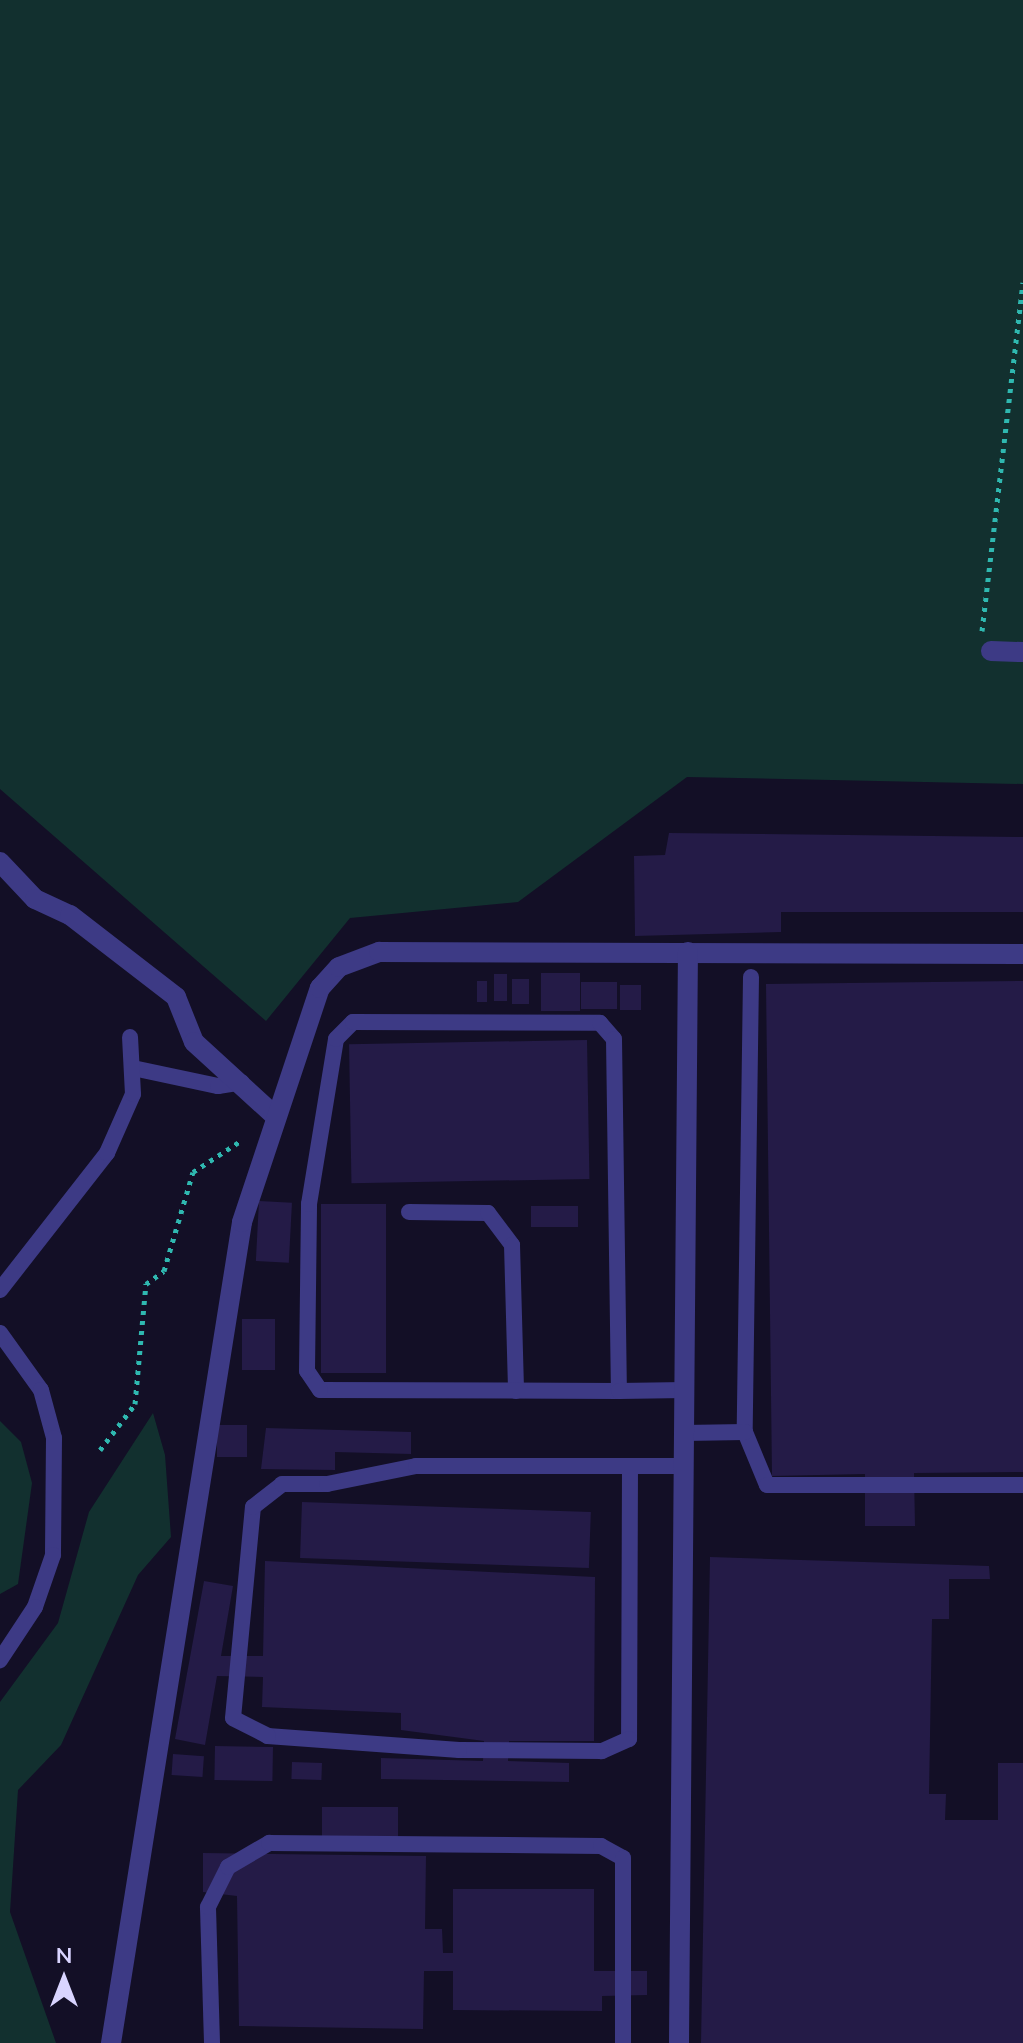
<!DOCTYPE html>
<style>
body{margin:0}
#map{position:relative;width:1023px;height:2043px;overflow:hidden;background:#130f26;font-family:Mulish,sans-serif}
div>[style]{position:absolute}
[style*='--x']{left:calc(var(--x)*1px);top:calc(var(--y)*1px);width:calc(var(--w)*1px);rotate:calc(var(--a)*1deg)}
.green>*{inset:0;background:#12302f}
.building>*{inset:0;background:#241b47;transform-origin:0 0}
.path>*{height:5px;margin-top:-2.5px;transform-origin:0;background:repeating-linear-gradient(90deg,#2fb8b0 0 4px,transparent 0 10px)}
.service>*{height:16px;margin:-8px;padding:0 8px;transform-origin:8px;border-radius:8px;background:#3d3a85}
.minor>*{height:20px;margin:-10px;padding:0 10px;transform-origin:10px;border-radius:10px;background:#3d3a85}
span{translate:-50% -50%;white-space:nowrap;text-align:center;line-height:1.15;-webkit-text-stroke:7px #130f26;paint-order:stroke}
.north{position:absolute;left:24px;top:1939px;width:80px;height:80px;-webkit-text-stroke:6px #130f26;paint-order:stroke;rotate:0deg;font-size:22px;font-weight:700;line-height:32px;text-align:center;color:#d9d4ff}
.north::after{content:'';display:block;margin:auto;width:28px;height:36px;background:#d9d4ff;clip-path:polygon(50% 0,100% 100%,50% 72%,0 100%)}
</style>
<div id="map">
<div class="green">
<div style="clip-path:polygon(0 0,1023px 0,1023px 784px,687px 777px,518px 902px,350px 918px,266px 1021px,0 789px)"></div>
<div style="clip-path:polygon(153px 1413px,165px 1455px,171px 1537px,138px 1575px,61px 1745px,18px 1790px,10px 1912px,56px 2043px,0 2043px,0 1702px,58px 1623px,89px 1512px)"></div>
<div style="clip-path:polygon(0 1421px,21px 1442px,32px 1483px,18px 1584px,0 1594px)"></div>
</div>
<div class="building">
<div style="clip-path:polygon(669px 833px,1023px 837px,1023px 912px,781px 912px,781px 932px,635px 936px,634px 856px,665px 855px)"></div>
<div style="left:541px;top:973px;width:39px;height:38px"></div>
<div style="left:507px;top:974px;width:27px;height:13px;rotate:90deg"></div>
<div style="left:512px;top:979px;width:17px;height:25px"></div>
<div style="left:477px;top:981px;width:10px;height:21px"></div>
<div style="clip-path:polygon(1023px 981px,1023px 1472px,914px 1473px,915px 1526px,865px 1526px,865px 1474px,772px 1476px,766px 984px)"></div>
<div style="left:581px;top:982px;width:36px;height:27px"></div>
<div style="left:620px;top:985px;width:21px;height:25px"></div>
<div style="left:587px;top:1040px;width:139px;height:238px;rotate:89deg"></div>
<div style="left:259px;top:1201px;width:33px;height:60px;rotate:3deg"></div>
<div style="left:321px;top:1204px;width:65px;height:169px"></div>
<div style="left:531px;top:1206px;width:47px;height:21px"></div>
<div style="left:242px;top:1319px;width:33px;height:51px"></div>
<div style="left:247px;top:1425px;width:32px;height:30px;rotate:90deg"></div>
<div style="clip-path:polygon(266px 1428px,411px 1432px,411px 1454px,335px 1452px,335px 1470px,261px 1469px)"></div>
<div style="left:302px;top:1502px;width:289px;height:56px;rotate:2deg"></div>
<div style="clip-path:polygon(710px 1557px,989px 1566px,990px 1579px,949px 1579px,949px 1619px,932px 1619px,929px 1794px,946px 1794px,945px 1820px,998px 1820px,998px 1763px,1023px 1763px,1023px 2043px,701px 2043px)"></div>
<div style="clip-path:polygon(265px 1561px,595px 1577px,594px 1741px,509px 1741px,508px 1761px,569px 1763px,569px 1782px,381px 1779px,381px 1758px,483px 1761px,484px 1741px,401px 1730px,401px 1713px,262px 1707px,263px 1677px,217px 1676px,205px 1745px,175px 1739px,204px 1581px,233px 1586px,221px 1656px,263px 1656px)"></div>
<div style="left:215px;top:1746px;width:58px;height:34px;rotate:1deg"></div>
<div style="left:173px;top:1754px;width:31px;height:21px;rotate:4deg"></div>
<div style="left:292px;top:1762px;width:30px;height:17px;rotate:2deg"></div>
<div style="left:322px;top:1807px;width:76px;height:32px"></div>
<div style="clip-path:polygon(203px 1853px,426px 1856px,425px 1929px,442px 1929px,443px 1953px,453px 1953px,453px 1889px,594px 1889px,594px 1971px,647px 1971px,647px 1995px,602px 1996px,602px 2011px,453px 2010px,453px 1971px,424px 1971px,423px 2029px,239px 2026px,237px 1896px,203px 1892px)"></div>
</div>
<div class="path">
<div style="--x:982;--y:631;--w:351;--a:-83.3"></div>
<div style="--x:100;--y:1450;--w:58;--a:-52.7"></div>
<div style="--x:135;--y:1404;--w:121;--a:-84.8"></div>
<div style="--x:146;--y:1284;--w:22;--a:-36"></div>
<div style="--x:164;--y:1271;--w:103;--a:-73.7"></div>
<div style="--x:193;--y:1172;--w:59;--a:-33.1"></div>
</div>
<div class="service">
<div style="--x:751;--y:977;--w:455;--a:90.8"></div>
<div style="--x:745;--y:1432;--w:57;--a:67.5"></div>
<div style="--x:767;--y:1485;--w:256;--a:0"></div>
<div style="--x:133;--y:1068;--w:87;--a:12"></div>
<div style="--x:218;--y:1086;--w:24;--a:-9"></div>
<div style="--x:409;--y:1212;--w:79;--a:0.7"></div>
<div style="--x:488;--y:1213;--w:40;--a:53"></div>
<div style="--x:512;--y:1245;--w:146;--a:88.4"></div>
<div style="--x:0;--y:1290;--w:174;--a:-52"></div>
<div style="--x:107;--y:1153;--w:64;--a:-66.2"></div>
<div style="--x:133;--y:1094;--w:57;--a:-93"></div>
<div style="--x:0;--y:1333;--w:70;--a:54.3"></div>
<div style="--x:41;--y:1390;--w:50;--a:74.8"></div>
<div style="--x:54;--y:1438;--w:117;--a:90.5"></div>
<div style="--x:53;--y:1555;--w:55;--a:109.1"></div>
<div style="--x:35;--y:1607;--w:64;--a:123.4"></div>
<div style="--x:619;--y:1391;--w:299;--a:-179.8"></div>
<div style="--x:320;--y:1390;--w:23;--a:-124"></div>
<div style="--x:307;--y:1371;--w:167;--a:-89.3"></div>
<div style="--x:309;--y:1204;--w:167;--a:-80.7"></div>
<div style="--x:336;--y:1039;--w:24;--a:-45"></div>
<div style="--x:353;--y:1022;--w:247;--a:0.2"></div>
<div style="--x:600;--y:1023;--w:21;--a:49"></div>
<div style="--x:614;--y:1039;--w:352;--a:89.2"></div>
<div style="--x:619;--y:1391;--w:66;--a:-0.9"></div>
<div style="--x:684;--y:1433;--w:61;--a:-0.9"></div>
<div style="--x:630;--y:1466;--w:273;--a:90.2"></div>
<div style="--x:629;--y:1739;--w:30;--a:156"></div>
<div style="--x:602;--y:1751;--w:143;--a:-179.6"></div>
<div style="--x:459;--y:1750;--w:192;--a:-175.8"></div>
<div style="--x:268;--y:1736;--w:39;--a:-153"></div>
<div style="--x:233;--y:1718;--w:212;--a:-84.6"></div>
<div style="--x:253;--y:1507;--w:37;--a:-38"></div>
<div style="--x:282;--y:1484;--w:45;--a:0"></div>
<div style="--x:327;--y:1484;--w:91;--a:-11.4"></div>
<div style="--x:416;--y:1466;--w:268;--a:0"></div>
<div style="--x:212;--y:2043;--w:136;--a:-91.7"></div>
<div style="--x:208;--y:1907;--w:45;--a:-63.4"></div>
<div style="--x:228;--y:1867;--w:48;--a:-30.3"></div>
<div style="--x:269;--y:1843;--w:332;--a:0.5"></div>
<div style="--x:601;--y:1846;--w:25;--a:29"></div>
<div style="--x:623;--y:1858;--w:185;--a:90"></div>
</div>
<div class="minor">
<div style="--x:991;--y:651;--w:32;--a:2"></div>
<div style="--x:0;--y:862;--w:51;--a:46.6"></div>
<div style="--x:35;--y:899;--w:38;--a:25"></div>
<div style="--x:70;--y:915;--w:134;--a:37.7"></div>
<div style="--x:176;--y:997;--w:48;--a:68.2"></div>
<div style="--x:194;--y:1042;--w:111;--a:42.4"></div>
<div style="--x:111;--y:2043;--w:831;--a:-80.93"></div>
<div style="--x:242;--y:1222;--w:247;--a:-71.6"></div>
<div style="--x:320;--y:988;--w:28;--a:-48"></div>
<div style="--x:339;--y:967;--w:43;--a:-20.6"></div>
<div style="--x:379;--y:952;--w:644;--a:0.18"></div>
<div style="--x:679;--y:2043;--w:1091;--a:-89.53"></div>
</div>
<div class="north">N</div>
</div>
